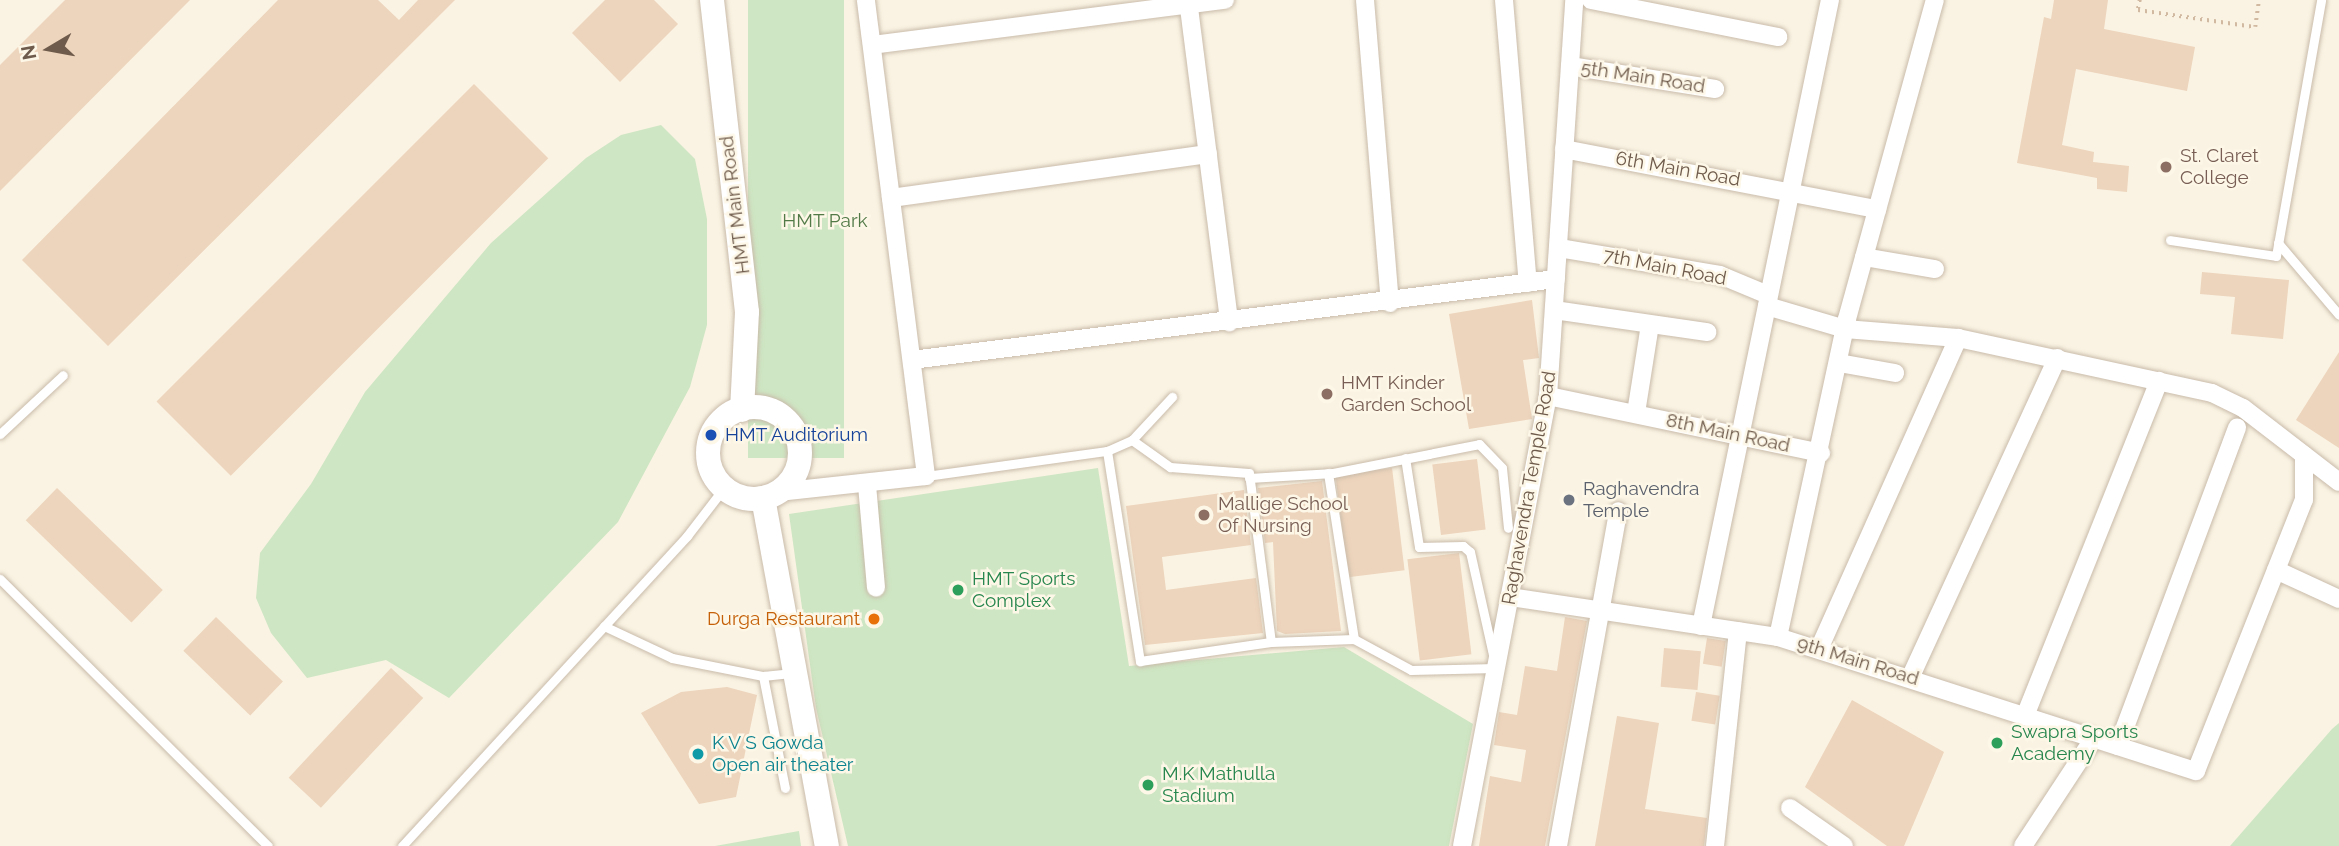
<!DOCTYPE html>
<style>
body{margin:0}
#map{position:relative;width:2339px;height:846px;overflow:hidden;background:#faf3e3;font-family:Raleway,sans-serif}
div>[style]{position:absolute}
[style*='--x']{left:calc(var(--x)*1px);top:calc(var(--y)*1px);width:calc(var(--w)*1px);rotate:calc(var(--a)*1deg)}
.green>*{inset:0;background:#cee6c3;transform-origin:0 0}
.building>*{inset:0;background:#edd4bc;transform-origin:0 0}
.path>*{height:3.5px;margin-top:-1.75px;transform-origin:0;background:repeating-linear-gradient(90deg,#d1b8a0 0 2px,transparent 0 7px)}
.roads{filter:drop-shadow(0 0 2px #c9bbaa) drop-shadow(0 0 2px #c9bbaa)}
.lane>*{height:9px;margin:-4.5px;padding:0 4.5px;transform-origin:4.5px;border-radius:4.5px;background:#fff}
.street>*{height:18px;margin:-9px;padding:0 9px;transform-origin:9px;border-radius:9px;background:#fff}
.secondary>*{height:24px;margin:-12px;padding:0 12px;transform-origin:12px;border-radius:12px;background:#fff}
.secondary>.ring{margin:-12px;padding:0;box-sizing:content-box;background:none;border:24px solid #fff;border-radius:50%}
.dots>*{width:19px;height:19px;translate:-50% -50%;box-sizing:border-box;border:4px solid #fdf7e8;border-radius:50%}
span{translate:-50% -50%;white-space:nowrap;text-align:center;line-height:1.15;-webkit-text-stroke:5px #fdf7e8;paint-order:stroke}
.street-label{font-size:19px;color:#6f5b4b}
.education-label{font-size:19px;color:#785e54}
.left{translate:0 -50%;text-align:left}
.park-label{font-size:19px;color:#527a47}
.transit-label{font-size:19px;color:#164399}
.worship-label{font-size:19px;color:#5b616d}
.leisure-label{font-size:19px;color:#27864d}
.food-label{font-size:19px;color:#c56008}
.right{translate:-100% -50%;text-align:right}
.culture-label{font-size:19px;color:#0d838f}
.north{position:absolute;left:14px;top:14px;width:70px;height:70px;-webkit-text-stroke:5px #fdf7e8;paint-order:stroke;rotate:260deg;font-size:19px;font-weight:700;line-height:28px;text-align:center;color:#6f5b4b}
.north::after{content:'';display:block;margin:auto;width:24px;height:32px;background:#6f5b4b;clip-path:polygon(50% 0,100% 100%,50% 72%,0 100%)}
</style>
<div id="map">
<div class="green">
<div style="left:748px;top:0;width:96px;height:458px"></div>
<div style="clip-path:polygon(661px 125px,695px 159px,707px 219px,707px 325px,690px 387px,618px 522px,449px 698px,386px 660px,307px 678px,271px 633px,256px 598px,260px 553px,311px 484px,365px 392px,491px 243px,586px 158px,621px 135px)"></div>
<div style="clip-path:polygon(1098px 468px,1129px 666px,1344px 647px,1473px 724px,1449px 846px,848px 846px,816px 708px,789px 514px)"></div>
<div style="clip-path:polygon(2339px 723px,2339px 846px,2230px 846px,2332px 729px)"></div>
<div style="clip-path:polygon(799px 831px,801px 846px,715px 846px)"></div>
</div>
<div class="building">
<div style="clip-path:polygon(65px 0,190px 0,0 191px,0 65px)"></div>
<div style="clip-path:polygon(278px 0,378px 0,399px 20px,418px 0,455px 0,108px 346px,22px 260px)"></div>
<div style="clip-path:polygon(605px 0,654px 0,678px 24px,620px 82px,572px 33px)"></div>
<div style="clip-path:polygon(2054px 0,2108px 0,2104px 29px,2195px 47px,2187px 91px,2076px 69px,2062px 145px,2094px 152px,2093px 162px,2129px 166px,2127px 192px,2097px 189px,2097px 178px,2017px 163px,2044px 17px,2051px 19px)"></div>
<div style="left:474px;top:84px;width:105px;height:449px;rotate:45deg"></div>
<div style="clip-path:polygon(2202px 272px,2289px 280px,2283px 339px,2231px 334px,2235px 297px,2200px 294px)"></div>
<div style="clip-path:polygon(1532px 300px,1539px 358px,1523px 360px,1532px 419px,1469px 429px,1449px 314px)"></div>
<div style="clip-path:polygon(2339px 352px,2339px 448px,2296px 420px)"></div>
<div style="left:1477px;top:459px;width:71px;height:45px;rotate:83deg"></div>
<div style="left:1392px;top:468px;width:103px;height:57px;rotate:83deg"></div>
<div style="clip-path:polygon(1322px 481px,1341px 631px,1285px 634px,1277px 631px,1273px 542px,1265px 543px,1258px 488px)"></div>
<div style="left:57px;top:488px;width:147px;height:45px;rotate:44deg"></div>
<div style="clip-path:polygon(1244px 490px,1251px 545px,1162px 557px,1166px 590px,1256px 578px,1263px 633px,1145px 645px,1126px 506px)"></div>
<div style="left:1459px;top:553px;width:102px;height:52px;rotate:83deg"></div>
<div style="left:216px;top:617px;width:93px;height:47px;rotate:44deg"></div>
<div style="clip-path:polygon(1565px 617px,1587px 621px,1545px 846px,1479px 846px,1490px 776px,1521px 782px,1526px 750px,1494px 745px,1499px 712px,1517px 715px,1525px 666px,1557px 671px)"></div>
<div style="left:1707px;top:638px;width:19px;height:26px;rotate:9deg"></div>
<div style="left:1664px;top:648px;width:37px;height:39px;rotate:5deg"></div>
<div style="left:391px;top:668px;width:44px;height:150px;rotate:43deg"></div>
<div style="clip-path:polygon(727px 687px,757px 695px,736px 797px,699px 804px,641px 713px,681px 692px)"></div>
<div style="left:1696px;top:692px;width:24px;height:29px;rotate:9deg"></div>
<div style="clip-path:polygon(1852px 700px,1944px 752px,1904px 846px,1887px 846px,1805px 787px)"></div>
<div style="clip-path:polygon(1617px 716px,1659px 723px,1645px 809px,1707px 818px,1704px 846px,1595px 846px)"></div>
</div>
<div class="path">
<div style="--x:2140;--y:0;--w:10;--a:101"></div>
<div style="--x:2138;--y:10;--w:118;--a:8.3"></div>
<div style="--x:2255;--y:27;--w:27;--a:-82"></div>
</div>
<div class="roads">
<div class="lane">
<div style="--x:2170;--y:240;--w:107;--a:8.6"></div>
<div style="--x:2276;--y:256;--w:260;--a:-80"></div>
<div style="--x:2278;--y:243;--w:94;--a:49.7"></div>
<div style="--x:0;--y:434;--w:86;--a:-43.1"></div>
<div style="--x:1132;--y:440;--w:47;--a:35.4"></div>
<div style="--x:1170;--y:467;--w:79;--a:4.3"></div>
<div style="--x:1249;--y:473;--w:170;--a:82.6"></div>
<div style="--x:1107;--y:451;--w:213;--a:81.1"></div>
<div style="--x:1140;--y:661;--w:132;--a:-8.3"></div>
<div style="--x:1271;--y:642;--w:83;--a:-2.1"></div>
<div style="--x:1354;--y:639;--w:65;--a:28.5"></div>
<div style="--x:1411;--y:670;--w:85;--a:-1.3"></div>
<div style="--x:1496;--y:668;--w:119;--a:-102.6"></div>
<div style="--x:1470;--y:552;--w:9;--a:-139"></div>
<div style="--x:1463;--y:546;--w:44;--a:178.7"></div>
<div style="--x:1419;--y:547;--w:90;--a:-98.9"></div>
<div style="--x:1328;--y:473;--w:168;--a:81.1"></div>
<div style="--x:926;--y:476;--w:183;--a:-7.9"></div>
<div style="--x:1107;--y:451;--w:27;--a:-24"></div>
<div style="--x:1132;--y:440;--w:59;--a:-47.1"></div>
<div style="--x:1249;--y:478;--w:84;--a:-3.4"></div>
<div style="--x:1333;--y:473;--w:149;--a:-11.2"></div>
<div style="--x:1479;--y:444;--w:33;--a:46"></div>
<div style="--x:1502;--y:468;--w:60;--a:84.3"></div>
<div style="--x:0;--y:579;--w:378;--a:44.9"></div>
<div style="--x:604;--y:626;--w:75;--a:25.2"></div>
<div style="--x:672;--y:658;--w:93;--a:11.2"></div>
<div style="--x:763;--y:676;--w:30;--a:-6"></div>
<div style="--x:763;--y:676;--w:114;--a:78.9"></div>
<div style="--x:402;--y:846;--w:421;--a:-47.4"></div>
<div style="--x:687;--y:536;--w:61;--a:-52.4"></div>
</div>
<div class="street">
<div style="--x:1188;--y:0;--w:325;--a:82.7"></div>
<div style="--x:1365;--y:0;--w:304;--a:85.3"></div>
<div style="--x:1504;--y:0;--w:284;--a:85.2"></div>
<div style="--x:1591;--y:0;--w:191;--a:11.2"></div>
<div style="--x:872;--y:45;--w:356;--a:-7.3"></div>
<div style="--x:1570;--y:66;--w:147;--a:9"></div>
<div style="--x:1564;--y:149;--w:319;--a:10.9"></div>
<div style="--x:891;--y:198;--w:320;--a:-7.9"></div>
<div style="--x:1559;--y:248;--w:163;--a:9.5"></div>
<div style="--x:1720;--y:275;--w:52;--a:22.6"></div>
<div style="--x:1864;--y:257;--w:72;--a:9.6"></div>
<div style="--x:1767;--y:306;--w:81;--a:16.4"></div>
<div style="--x:1845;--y:329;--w:113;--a:4.6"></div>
<div style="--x:1958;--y:338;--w:260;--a:12.2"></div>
<div style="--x:2212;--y:393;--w:34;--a:26"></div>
<div style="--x:2243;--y:408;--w:121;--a:37.6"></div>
<div style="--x:1554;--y:310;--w:155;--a:8.2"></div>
<div style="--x:912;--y:360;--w:649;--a:-7.17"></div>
<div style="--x:1839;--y:363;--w:57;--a:10.1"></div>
<div style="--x:1548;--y:396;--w:279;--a:11.8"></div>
<div style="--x:1636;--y:413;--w:89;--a:-81"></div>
<div style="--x:867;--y:485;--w:103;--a:85"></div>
<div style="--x:778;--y:492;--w:149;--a:-6.2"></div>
<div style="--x:926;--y:476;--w:480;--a:-97.2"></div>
<div style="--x:2276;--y:570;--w:69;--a:24.7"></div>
<div style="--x:1510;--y:597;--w:271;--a:8.5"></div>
<div style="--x:1778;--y:637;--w:439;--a:17.8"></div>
<div style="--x:2196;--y:771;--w:292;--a:-68.3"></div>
<div style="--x:2304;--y:500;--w:45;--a:-90"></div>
<div style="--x:1701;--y:626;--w:639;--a:-78.36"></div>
<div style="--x:1778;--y:637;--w:325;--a:-77.8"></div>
<div style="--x:1847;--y:319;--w:331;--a:-74.6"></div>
<div style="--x:1819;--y:649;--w:341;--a:-65.9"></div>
<div style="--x:1911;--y:676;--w:350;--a:-65.3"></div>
<div style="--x:2025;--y:716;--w:361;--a:-68.2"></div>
<div style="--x:2118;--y:746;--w:340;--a:-69.5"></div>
<div style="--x:1790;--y:808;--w:66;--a:35.1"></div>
<div style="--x:1462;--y:846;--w:458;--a:-79.2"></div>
<div style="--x:1548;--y:396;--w:397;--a:-86.2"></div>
<div style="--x:1558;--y:846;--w:340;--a:-79.8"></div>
<div style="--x:1715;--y:846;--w:216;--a:-83.9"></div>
<div style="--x:2023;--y:846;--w:129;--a:-56.7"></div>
</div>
<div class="secondary">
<div style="--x:712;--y:0;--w:314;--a:83.6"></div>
<div style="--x:747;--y:312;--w:98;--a:92.9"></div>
<div class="ring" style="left:708px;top:407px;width:68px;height:68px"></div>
<div style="--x:763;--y:498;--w:354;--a:79.6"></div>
</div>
</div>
<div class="dots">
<div style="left:2166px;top:167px;background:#8d6e63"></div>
<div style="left:1327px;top:394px;background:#8d6e63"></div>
<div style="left:711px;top:435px;background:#1a4fb4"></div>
<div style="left:1569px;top:500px;background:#6b7280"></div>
<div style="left:1204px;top:515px;background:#8d6e63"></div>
<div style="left:958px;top:590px;background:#2e9e5b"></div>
<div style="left:874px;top:619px;background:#e8710a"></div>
<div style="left:1997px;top:743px;background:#2e9e5b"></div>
<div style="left:698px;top:754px;background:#0f9aa8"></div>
<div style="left:1148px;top:785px;background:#2e9e5b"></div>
</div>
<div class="street-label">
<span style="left:1643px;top:77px;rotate:9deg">5th Main Road</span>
<span style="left:1678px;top:169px;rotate:10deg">6th Main Road</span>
<span style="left:735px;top:205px;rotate:-97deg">HMT Main Road</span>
<span style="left:1665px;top:267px;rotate:11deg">7th Main Road</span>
<span style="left:1728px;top:433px;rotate:12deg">8th Main Road</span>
<span style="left:1529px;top:488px;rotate:-80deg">Raghavendra Temple Road</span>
<span style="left:1858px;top:661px;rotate:17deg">9th Main Road</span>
</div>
<div class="education-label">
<span class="left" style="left:2180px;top:167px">St. Claret<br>College</span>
<span class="left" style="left:1341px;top:394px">HMT Kinder<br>Garden School</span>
<span class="left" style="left:1218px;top:515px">Mallige School<br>Of Nursing</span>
</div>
<div class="park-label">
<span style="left:825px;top:221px">HMT Park</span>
</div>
<div class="transit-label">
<span class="left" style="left:725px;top:435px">HMT Auditorium</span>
</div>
<div class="worship-label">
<span class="left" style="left:1583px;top:500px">Raghavendra<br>Temple</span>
</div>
<div class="leisure-label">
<span class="left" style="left:972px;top:590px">HMT Sports<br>Complex</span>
<span class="left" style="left:2011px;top:743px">Swapra Sports<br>Academy</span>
<span class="left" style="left:1162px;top:785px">M.K Mathulla<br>Stadium</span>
</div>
<div class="food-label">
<span class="right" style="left:860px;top:619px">Durga Restaurant</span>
</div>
<div class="culture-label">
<span class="left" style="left:712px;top:754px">K V S Gowda<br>Open air theater</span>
</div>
<div class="north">N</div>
</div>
